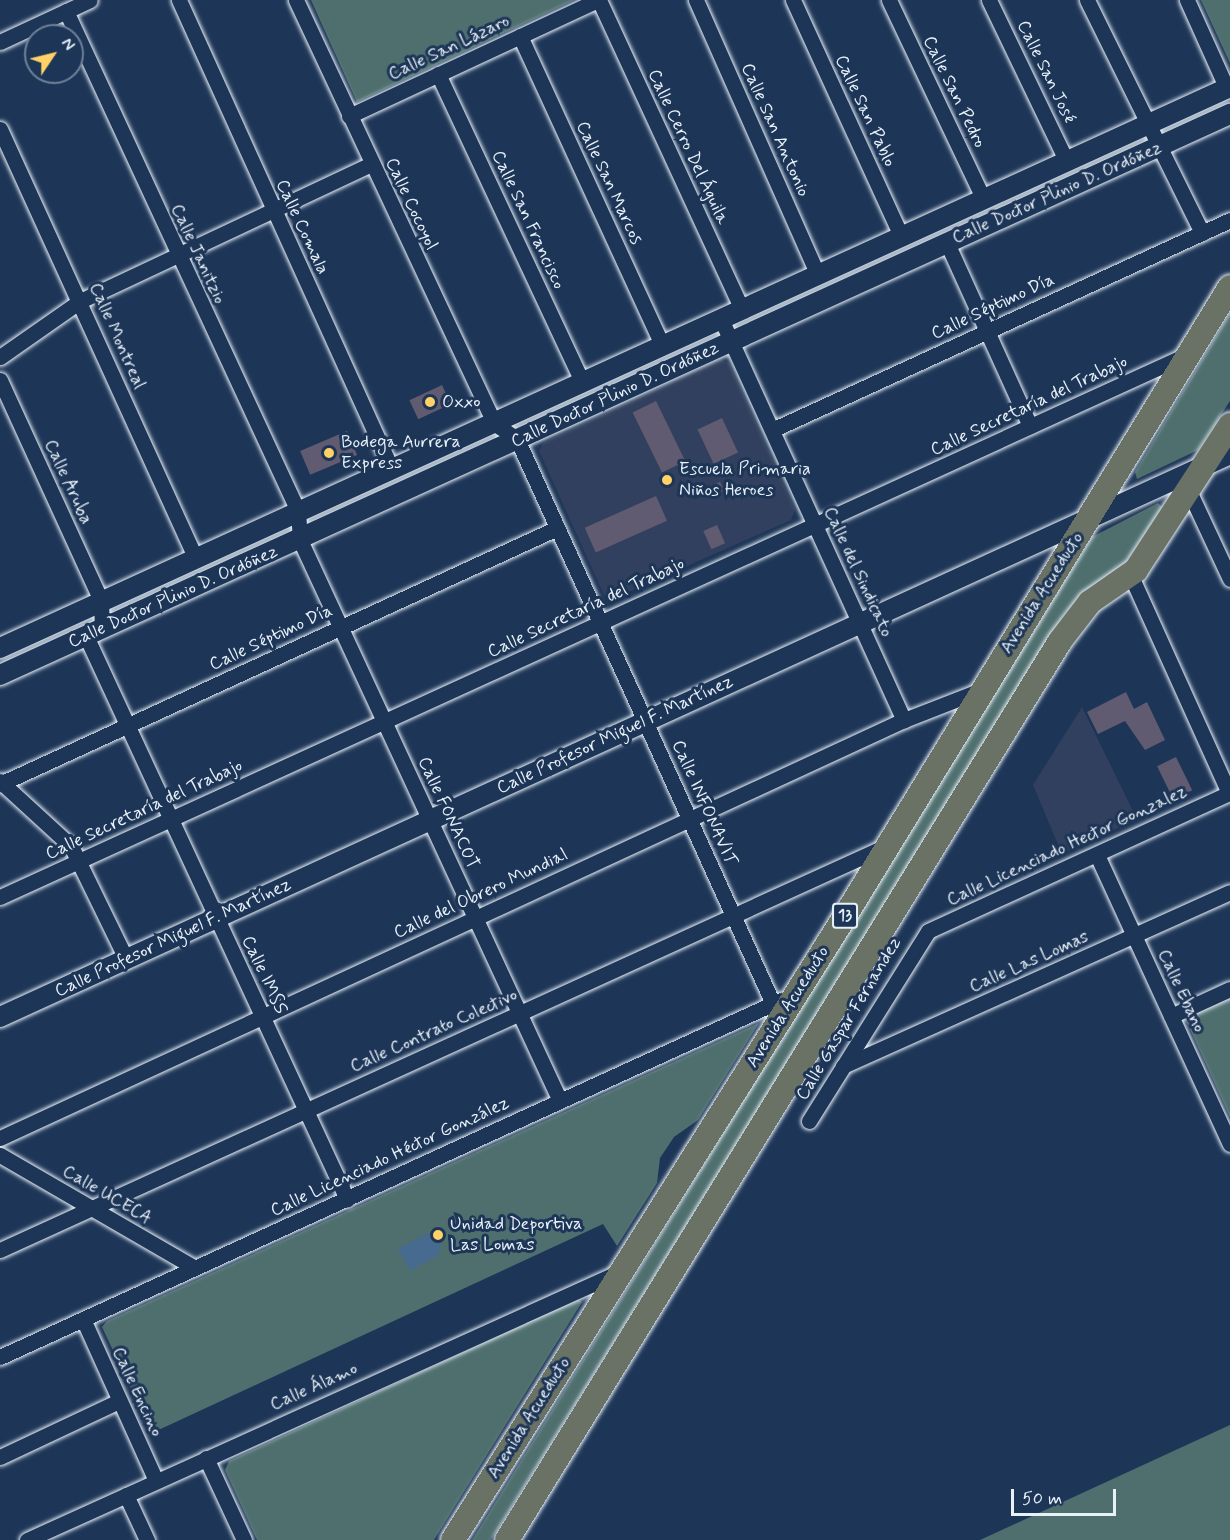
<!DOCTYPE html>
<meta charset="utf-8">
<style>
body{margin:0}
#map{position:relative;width:1230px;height:1540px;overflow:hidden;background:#1d3557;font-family:Mynerve,sans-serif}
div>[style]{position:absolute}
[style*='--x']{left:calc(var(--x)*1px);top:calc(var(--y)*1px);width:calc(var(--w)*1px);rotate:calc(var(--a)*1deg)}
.built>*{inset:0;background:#31405e}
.green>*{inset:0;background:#4f6f6f}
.water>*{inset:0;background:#476b8f}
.building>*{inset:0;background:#605b70;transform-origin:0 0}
.roads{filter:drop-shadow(0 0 2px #e8f1f8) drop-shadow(0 0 2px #e8f1f8)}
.minor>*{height:15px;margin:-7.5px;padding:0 7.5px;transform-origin:7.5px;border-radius:7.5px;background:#1d3557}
.tertiary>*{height:20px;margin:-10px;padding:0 10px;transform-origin:10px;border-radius:10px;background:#1d3557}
.primary>*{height:24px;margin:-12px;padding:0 12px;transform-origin:12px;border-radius:12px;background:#6a7266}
.dots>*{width:16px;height:16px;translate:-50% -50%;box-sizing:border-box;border:3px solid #1d3557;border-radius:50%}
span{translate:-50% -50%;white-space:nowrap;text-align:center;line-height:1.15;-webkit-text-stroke:6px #1d3557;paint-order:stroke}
.shield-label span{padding:2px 4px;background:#1d3557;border:2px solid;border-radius:4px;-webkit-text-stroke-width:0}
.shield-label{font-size:16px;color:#e8f1f8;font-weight:700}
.street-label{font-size:18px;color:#e8f1f8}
.poi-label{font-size:18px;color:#e8f1f8}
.left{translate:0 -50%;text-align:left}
.north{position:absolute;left:24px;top:24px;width:60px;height:60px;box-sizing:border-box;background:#1d3557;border:2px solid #6e8097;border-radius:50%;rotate:55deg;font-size:16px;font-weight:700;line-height:24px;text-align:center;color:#e8f1f8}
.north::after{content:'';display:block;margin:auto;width:21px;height:27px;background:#ffd166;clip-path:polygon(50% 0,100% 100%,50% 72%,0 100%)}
.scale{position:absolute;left:1011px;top:1489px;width:105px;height:27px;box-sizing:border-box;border:3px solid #e8f1f8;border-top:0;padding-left:8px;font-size:18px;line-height:21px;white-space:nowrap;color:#e8f1f8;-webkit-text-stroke:4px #1d3557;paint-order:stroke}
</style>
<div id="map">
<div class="built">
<div style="clip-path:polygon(720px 359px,729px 363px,795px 510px,791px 520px,613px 599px,604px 595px,539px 451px,543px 443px)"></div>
<div style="clip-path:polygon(1082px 707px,1137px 819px,1062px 854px,1033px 785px)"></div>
</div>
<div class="green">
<div style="clip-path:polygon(311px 0,574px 0,357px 102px)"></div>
<div style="clip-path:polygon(1201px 0,1230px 0,1230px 63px)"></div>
<div style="clip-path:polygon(1230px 313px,1230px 401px,1198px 450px,1137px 479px,1135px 472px)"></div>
<div style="clip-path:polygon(1158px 503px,1162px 507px,1124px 565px,1081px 594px,1063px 616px,491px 1540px,472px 1540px,1092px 537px)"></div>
<div style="clip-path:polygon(1230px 997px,1230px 1117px,1185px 1018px)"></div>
<div style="clip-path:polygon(759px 1023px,698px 1120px,674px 1137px,660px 1158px,657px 1183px,617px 1246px,603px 1224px,152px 1433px,102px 1327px,107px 1321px)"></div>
<div style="clip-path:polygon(578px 1299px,582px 1302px,434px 1540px,257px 1540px,225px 1470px,229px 1461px)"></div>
<div style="clip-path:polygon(1230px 1425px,1230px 1540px,980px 1540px)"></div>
</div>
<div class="water">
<div style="clip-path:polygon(428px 1233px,441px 1240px,439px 1255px,410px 1271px,398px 1249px)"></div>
</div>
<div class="building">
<div style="left:442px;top:385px;width:21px;height:36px;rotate:65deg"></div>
<div style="left:656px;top:401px;width:67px;height:26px;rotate:64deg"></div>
<div style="left:722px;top:418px;width:38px;height:27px;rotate:65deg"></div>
<div style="left:347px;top:431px;width:26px;height:51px;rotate:67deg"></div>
<div style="left:720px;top:482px;width:9px;height:13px;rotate:63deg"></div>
<div style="left:656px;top:496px;width:27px;height:78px;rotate:66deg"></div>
<div style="left:717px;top:525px;width:20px;height:15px;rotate:66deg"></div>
<div style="clip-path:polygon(1126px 692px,1134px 709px,1147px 702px,1165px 740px,1145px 750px,1125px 721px,1098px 734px,1087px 712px)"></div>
<div style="left:1176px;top:757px;width:37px;height:21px;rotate:64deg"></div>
</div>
<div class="roads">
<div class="minor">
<div style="--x:179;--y:0;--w:516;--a:65.62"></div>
<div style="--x:296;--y:0;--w:467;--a:64.9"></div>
<div style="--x:494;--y:423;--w:28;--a:35"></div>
<div style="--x:517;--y:439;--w:637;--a:65.61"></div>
<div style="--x:599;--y:0;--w:340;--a:65.2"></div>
<div style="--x:696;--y:0;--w:301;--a:66.1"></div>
<div style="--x:793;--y:0;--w:262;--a:65.4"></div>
<div style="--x:889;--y:0;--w:221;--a:64.6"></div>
<div style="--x:989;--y:0;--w:180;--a:64.3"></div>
<div style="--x:1087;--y:0;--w:260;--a:63.7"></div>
<div style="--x:1187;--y:0;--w:98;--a:65.8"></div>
<div style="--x:66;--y:11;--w:551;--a:65.11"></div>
<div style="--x:298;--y:511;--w:29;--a:86"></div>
<div style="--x:300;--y:540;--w:618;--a:65.13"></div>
<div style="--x:520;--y:36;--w:340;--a:65.3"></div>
<div style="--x:0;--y:42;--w:99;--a:-25"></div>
<div style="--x:438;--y:74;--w:340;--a:64.9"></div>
<div style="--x:349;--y:116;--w:275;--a:-25"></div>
<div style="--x:0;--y:129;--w:473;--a:65.5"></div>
<div style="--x:947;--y:243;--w:201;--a:65.6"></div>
<div style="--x:721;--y:319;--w:441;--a:65.5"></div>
<div style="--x:0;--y:357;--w:98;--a:-35"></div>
<div style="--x:80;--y:301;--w:322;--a:-25.2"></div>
<div style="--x:0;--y:380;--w:243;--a:65.4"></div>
<div style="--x:101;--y:601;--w:29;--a:88"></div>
<div style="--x:772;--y:430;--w:504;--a:-24.63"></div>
<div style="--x:1189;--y:491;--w:97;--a:65"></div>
<div style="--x:1131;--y:576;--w:238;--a:65.7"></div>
<div style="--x:86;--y:636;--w:621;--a:65.13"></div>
<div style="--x:0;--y:781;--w:96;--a:42.5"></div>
<div style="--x:71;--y:846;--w:126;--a:64"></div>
<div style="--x:0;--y:784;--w:613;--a:-24.68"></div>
<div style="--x:1097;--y:855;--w:318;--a:65.3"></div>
<div style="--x:0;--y:897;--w:1304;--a:-24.56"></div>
<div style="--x:1171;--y:1016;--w:65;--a:-24.6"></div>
<div style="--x:843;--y:1066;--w:424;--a:-24.2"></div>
<div style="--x:809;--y:1121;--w:224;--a:-57.9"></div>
<div style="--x:928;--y:931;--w:332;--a:-24.6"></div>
<div style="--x:0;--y:1138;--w:996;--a:-24.82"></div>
<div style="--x:904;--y:720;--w:83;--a:-21.3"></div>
<div style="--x:0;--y:1155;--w:225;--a:30.1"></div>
<div style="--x:0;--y:1250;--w:972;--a:-24.51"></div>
<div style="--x:83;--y:1319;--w:178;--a:65.7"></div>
<div style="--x:0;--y:1357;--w:859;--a:-24.57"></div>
<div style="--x:0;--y:1457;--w:132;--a:-25.2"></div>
<div style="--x:206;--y:1458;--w:90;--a:65.1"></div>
<div style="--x:126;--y:1495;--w:50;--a:65"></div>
<div style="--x:27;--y:1540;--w:648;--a:-24.35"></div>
</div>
<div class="tertiary">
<div style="--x:0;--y:648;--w:1352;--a:-24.52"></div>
<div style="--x:0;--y:675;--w:1352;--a:-24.52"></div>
<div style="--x:0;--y:1017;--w:1353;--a:-24.59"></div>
</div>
<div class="primary">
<div style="--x:453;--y:1540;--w:731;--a:-57.85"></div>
<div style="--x:842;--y:921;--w:743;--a:-58.53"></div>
<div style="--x:507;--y:1540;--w:1055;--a:-58.4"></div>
<div style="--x:1060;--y:641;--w:49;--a:-52.4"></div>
<div style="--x:1090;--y:602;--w:56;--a:-34.8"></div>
<div style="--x:1136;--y:570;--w:173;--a:-57"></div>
</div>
</div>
<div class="dots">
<div style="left:430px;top:402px;background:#ffd166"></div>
<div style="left:329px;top:453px;background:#ffd166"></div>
<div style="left:667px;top:480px;background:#ffd166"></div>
<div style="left:438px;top:1235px;background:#ffd166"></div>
</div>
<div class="shield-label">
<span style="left:845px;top:916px">13</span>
</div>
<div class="street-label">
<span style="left:449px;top:48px;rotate:-25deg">Calle San Lázaro</span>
<span style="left:1046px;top:72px;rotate:64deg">Calle San José</span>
<span style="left:954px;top:92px;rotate:64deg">Calle San Pedro</span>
<span style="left:865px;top:111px;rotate:65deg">Calle San Pablo</span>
<span style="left:775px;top:130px;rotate:66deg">Calle San Antonio</span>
<span style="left:688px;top:147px;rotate:65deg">Calle Cerro Del Águila</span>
<span style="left:609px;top:183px;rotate:65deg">Calle San Marcos</span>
<span style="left:1057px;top:193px;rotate:-24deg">Calle Doctor Plinio D. Ordóñez</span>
<span style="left:411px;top:204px;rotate:65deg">Calle Cocoyol</span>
<span style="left:528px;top:220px;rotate:65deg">Calle San Francisco</span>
<span style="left:302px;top:227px;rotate:65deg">Calle Comala</span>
<span style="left:198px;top:254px;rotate:65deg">Calle Janitzio</span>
<span style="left:993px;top:307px;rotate:-25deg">Calle Séptimo Día</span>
<span style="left:117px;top:336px;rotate:66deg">Calle Montreal</span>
<span style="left:615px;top:395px;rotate:-25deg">Calle Doctor Plinio D. Ordóñez</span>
<span style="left:1029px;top:406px;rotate:-25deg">Calle Secretaría del Trabajo</span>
<span style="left:68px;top:482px;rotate:65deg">Calle Aruba</span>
<span style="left:858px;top:572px;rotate:65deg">Calle del Sindicato</span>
<span style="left:1042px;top:593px;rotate:-58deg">Avenida Acueducto</span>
<span style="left:173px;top:597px;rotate:-24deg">Calle Doctor Plinio D. Ordóñez</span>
<span style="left:586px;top:608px;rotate:-25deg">Calle Secretaría del Trabajo</span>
<span style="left:271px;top:638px;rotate:-25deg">Calle Séptimo Día</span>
<span style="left:615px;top:735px;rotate:-25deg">Calle Profesor Miguel F. Martínez</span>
<span style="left:704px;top:803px;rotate:66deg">Calle INFONAVIT</span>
<span style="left:144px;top:810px;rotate:-25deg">Calle Secretaría del Trabajo</span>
<span style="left:448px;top:813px;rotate:65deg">Calle FONACOT</span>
<span style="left:1067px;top:846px;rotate:-25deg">Calle Licenciado Hector Gonzalez</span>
<span style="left:481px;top:894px;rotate:-25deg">Calle del Obrero Mundial</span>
<span style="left:173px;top:938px;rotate:-25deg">Calle Profesor Miguel F. Martínez</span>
<span style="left:1029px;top:962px;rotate:-24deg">Calle Las Lomas</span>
<span style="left:264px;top:975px;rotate:65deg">Calle IMSS</span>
<span style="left:1181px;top:991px;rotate:65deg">Calle Ebano</span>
<span style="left:788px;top:1007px;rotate:-58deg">Avenida Acueducto</span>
<span style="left:849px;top:1019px;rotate:-59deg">Calle Gaspar Fernandez</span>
<span style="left:434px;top:1031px;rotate:-24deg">Calle Contrato Colectivo</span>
<span style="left:390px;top:1157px;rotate:-25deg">Calle Licenciado Héctor González</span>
<span style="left:107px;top:1195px;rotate:30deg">Calle UCECA</span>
<span style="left:314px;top:1387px;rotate:-24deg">Calle Álamo</span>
<span style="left:137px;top:1392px;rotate:65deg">Calle Encino</span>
<span style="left:529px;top:1418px;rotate:-58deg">Avenida Acueducto</span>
</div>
<div class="poi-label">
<span class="left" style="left:442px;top:402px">Oxxo</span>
<span class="left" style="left:341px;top:453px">Bodega Aurrera<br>Express</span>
<span class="left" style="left:679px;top:480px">Escuela Primaria<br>Niños Heroes</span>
<span class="left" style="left:450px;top:1235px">Unidad Deportiva<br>Las Lomas</span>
</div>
<div class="north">N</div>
<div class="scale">50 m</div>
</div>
